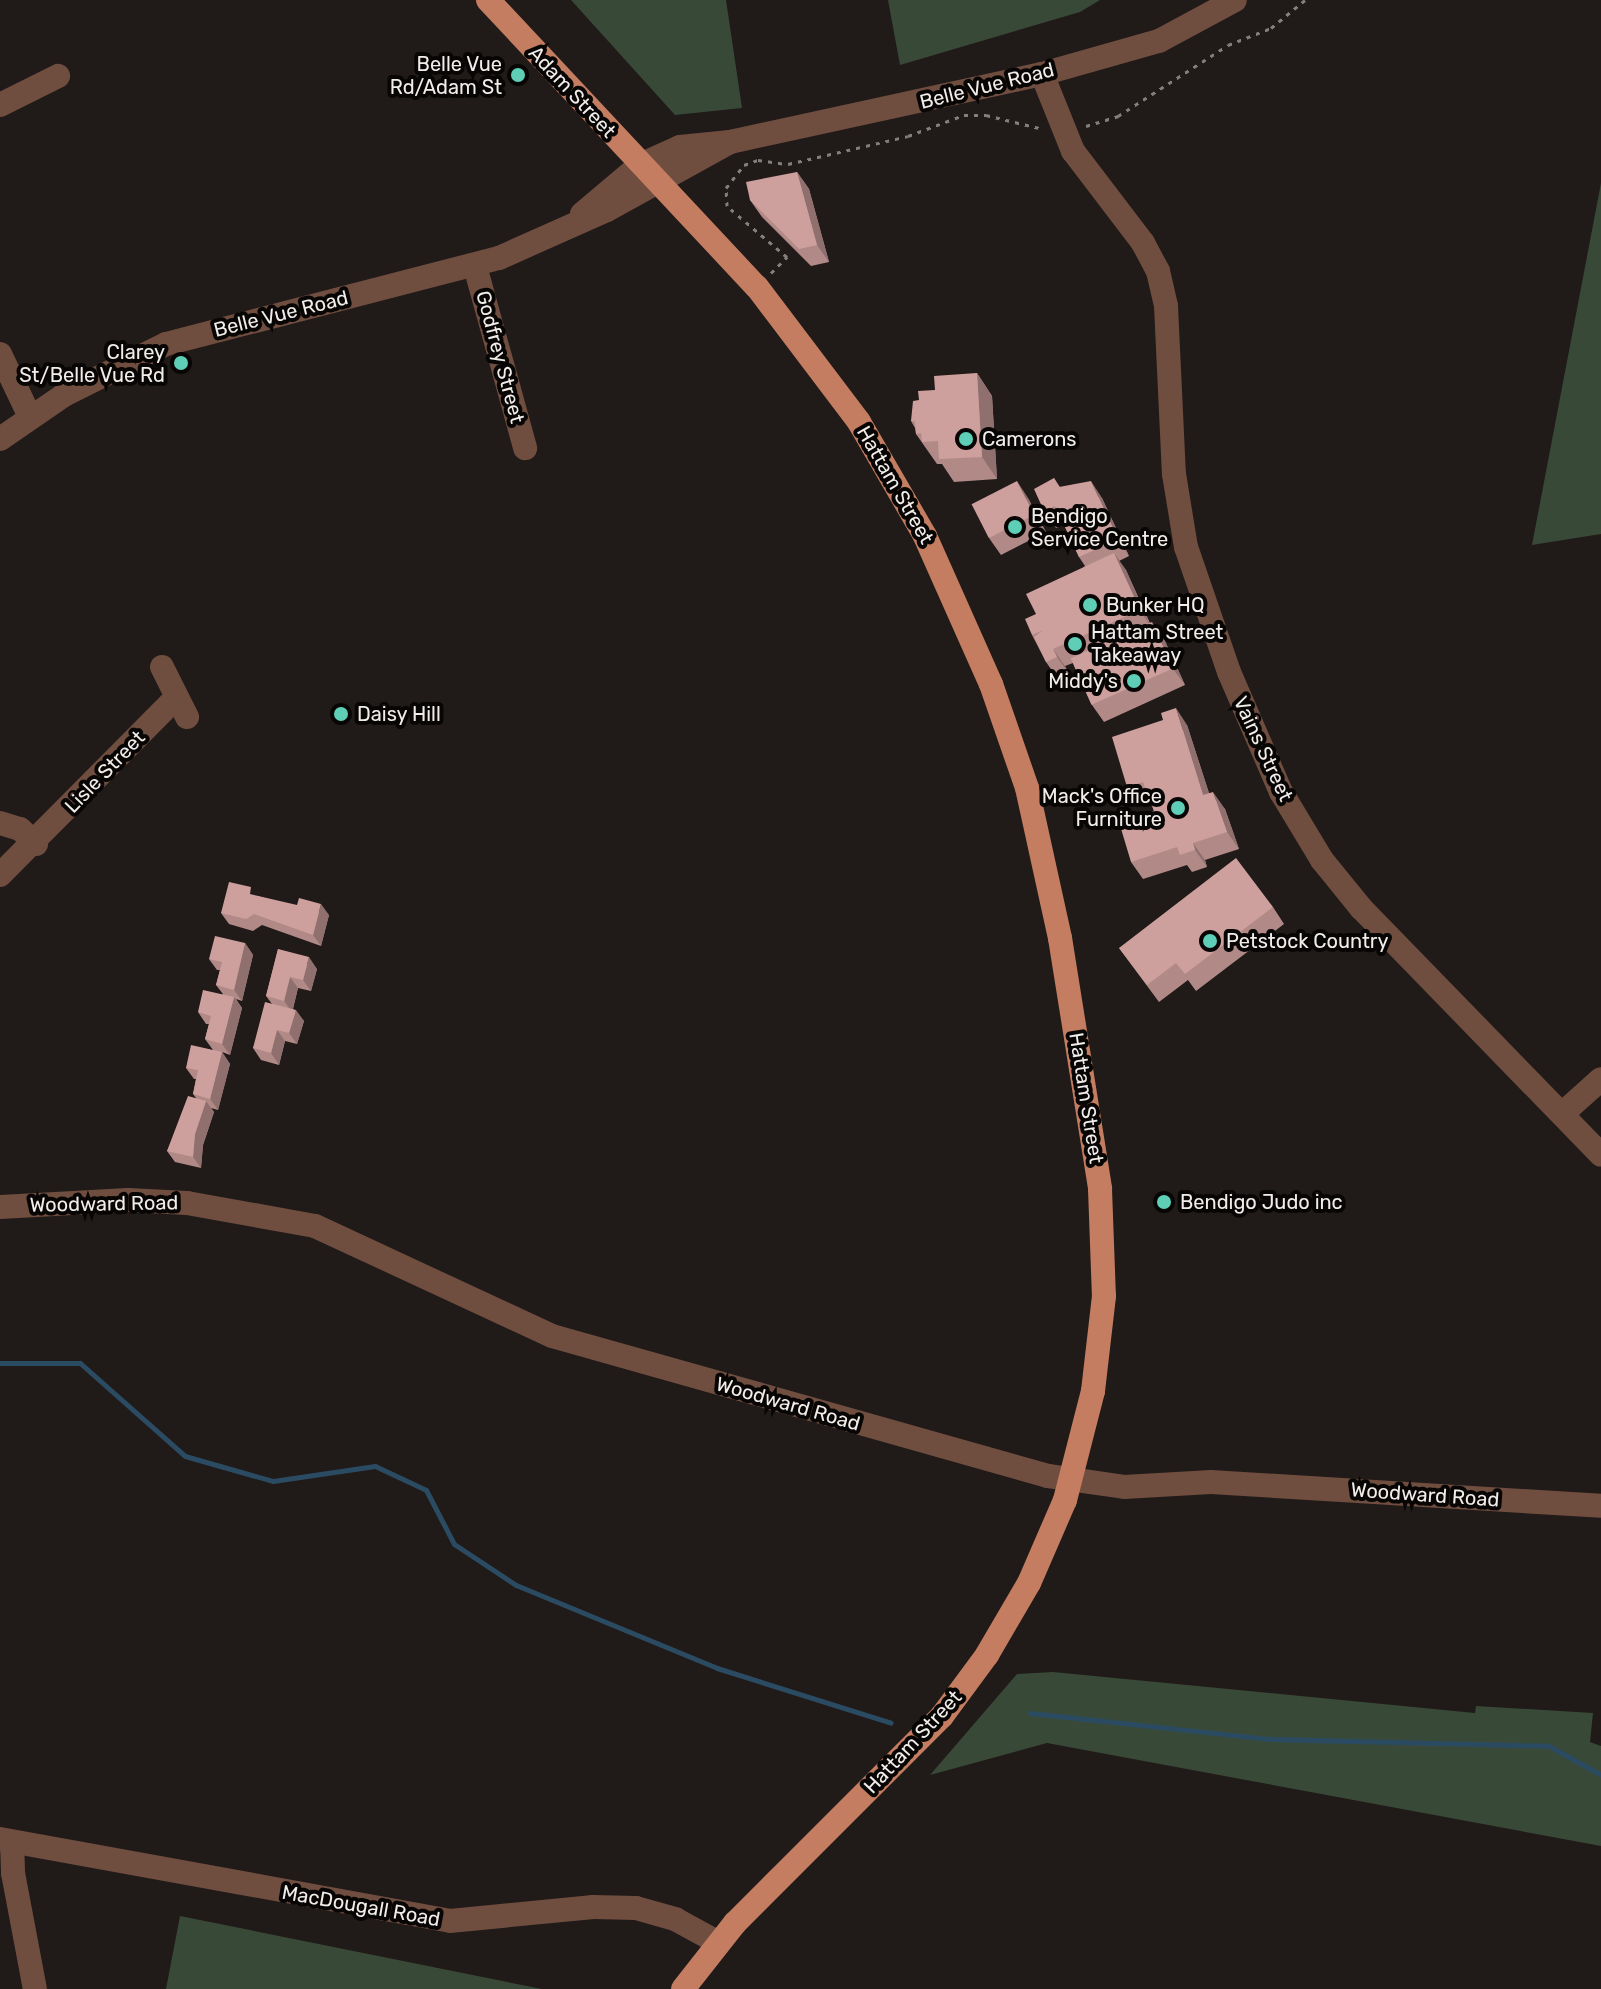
<!DOCTYPE html>
<style>
body{margin:0}
#map{position:relative;width:1601px;height:1989px;overflow:hidden;background:#201a18;font-family:Rubik,sans-serif}
div>[style]{position:absolute}
[style*='--x']{left:calc(var(--x)*1px);top:calc(var(--y)*1px);width:calc(var(--w)*1px);rotate:calc(var(--a)*1deg)}
.green>*{inset:0;background:#394938}
.stream>*{height:5px;margin:-2.5px;padding:0 2.5px;transform-origin:2.5px;border-radius:2.5px;background:#2b4b63}
.path>*{height:3px;margin-top:-1.5px;transform-origin:0;background:repeating-linear-gradient(90deg,#847f7d 0 4px,transparent 0 10px)}
.minor>*{height:24px;margin:-12px;padding:0 12px;transform-origin:12px;border-radius:12px;background:#6f4d3f}
.major>*{height:24px;margin:-12px;padding:0 12px;transform-origin:12px;border-radius:12px;background:#c47d60}
.wall>*{inset:0;background:#b18a87}
.shaded-wall>*{inset:0;background:#90706e}
.building>*{inset:0;background:#cea09d;transform-origin:0 0}
.dots>*{width:22px;height:22px;translate:-50% -50%;box-sizing:border-box;border:4px solid #080605;border-radius:50%}
span{translate:-50% -50%;white-space:nowrap;text-align:center;line-height:1.15;-webkit-text-stroke:8px #080605;paint-order:stroke}
.poi-label{font-size:20px;color:#f1edeb}
.right{translate:-100% -50%;text-align:right}
.left{translate:0 -50%;text-align:left}
.street-label{font-size:20px;color:#f1edeb}
</style>
<div id="map">
<div class="green">
<div style="clip-path:polygon(571px 0,726px 0,742px 108px,675px 115px)"></div>
<div style="clip-path:polygon(888px 0,1100px 0,1080px 12px,900px 65px)"></div>
<div style="clip-path:polygon(1601px 183px,1601px 534px,1532px 545px)"></div>
<div style="clip-path:polygon(1053px 1672px,1475px 1713px,1476px 1706px,1593px 1713px,1590px 1742px,1601px 1746px,1601px 1846px,1047px 1743px,930px 1775px,1017px 1674px)"></div>
<div style="clip-path:polygon(180px 1916px,542px 1989px,166px 1989px)"></div>
</div>
<div class="stream">
<div style="--x:0;--y:1363;--w:80;--a:0"></div>
<div style="--x:80;--y:1363;--w:140;--a:41.5"></div>
<div style="--x:185;--y:1456;--w:91;--a:15.9"></div>
<div style="--x:273;--y:1481;--w:103;--a:-8.4"></div>
<div style="--x:375;--y:1466;--w:56;--a:25.2"></div>
<div style="--x:426;--y:1490;--w:61;--a:62.6"></div>
<div style="--x:454;--y:1544;--w:74;--a:33.5"></div>
<div style="--x:516;--y:1585;--w:217;--a:22.4"></div>
<div style="--x:717;--y:1668;--w:182;--a:17.5"></div>
<div style="--x:1030;--y:1713;--w:242;--a:6.2"></div>
<div style="--x:1271;--y:1739;--w:278;--a:1.4"></div>
<div style="--x:1549;--y:1746;--w:60;--a:29.1"></div>
</div>
<div class="path">
<div style="--x:1086;--y:126;--w:34;--a:-17"></div>
<div style="--x:1118;--y:116;--w:131;--a:-32.8"></div>
<div style="--x:1228;--y:45;--w:46;--a:-21.6"></div>
<div style="--x:1271;--y:28;--w:44;--a:-39.5"></div>
<div style="--x:771;--y:273;--w:23;--a:-45"></div>
<div style="--x:787;--y:257;--w:79;--a:-139.6"></div>
<div style="--x:727;--y:206;--w:18;--a:-93"></div>
<div style="--x:726;--y:188;--w:29;--a:-52"></div>
<div style="--x:744;--y:165;--w:15;--a:-20"></div>
<div style="--x:758;--y:160;--w:30;--a:8"></div>
<div style="--x:788;--y:164;--w:123;--a:-13.1"></div>
<div style="--x:908;--y:136;--w:60;--a:-20.6"></div>
<div style="--x:964;--y:115;--w:22;--a:0"></div>
<div style="--x:986;--y:115;--w:59;--a:13.8"></div>
</div>
<div class="minor">
<div style="--x:1042;--y:74;--w:83;--a:68.1"></div>
<div style="--x:1073;--y:151;--w:116;--a:52.7"></div>
<div style="--x:1143;--y:243;--w:32;--a:62"></div>
<div style="--x:1158;--y:271;--w:36;--a:77"></div>
<div style="--x:1166;--y:306;--w:168;--a:87.3"></div>
<div style="--x:1174;--y:474;--w:74;--a:80.7"></div>
<div style="--x:1186;--y:547;--w:132;--a:71"></div>
<div style="--x:1229;--y:672;--w:131;--a:66.6"></div>
<div style="--x:1281;--y:792;--w:79;--a:58.9"></div>
<div style="--x:1322;--y:860;--w:62;--a:50.9"></div>
<div style="--x:1361;--y:908;--w:344;--a:45.8"></div>
<div style="--x:0;--y:105;--w:65;--a:-26.6"></div>
<div style="--x:582;--y:214;--w:76;--a:-40.2"></div>
<div style="--x:640;--y:165;--w:44;--a:-24.2"></div>
<div style="--x:680;--y:147;--w:50;--a:-5.7"></div>
<div style="--x:730;--y:142;--w:319;--a:-12.3"></div>
<div style="--x:1042;--y:74;--w:122;--a:-15.8"></div>
<div style="--x:1159;--y:41;--w:86;--a:-28.3"></div>
<div style="--x:475;--y:266;--w:189;--a:74.6"></div>
<div style="--x:0;--y:354;--w:70;--a:64.5"></div>
<div style="--x:0;--y:439;--w:78;--a:-34.5"></div>
<div style="--x:64;--y:395;--w:114;--a:-26.6"></div>
<div style="--x:166;--y:344;--w:344;--a:-14.5"></div>
<div style="--x:499;--y:258;--w:118;--a:-24"></div>
<div style="--x:607;--y:210;--w:141;--a:-28.9"></div>
<div style="--x:162;--y:667;--w:56;--a:63.4"></div>
<div style="--x:0;--y:823;--w:21;--a:17"></div>
<div style="--x:20;--y:829;--w:22;--a:43"></div>
<div style="--x:0;--y:875;--w:247;--a:-45.2"></div>
<div style="--x:1562;--y:1114;--w:52;--a:-41.9"></div>
<div style="--x:0;--y:1207;--w:128;--a:-3.1"></div>
<div style="--x:128;--y:1200;--w:59;--a:2.9"></div>
<div style="--x:187;--y:1203;--w:130;--a:10.2"></div>
<div style="--x:315;--y:1226;--w:261;--a:24.9"></div>
<div style="--x:552;--y:1336;--w:515;--a:15.76"></div>
<div style="--x:1048;--y:1476;--w:77;--a:8.2"></div>
<div style="--x:1124;--y:1487;--w:87;--a:-3.3"></div>
<div style="--x:1211;--y:1482;--w:391;--a:3.5"></div>
<div style="--x:0;--y:1839;--w:457;--a:10.3"></div>
<div style="--x:450;--y:1921;--w:144;--a:-5.6"></div>
<div style="--x:593;--y:1907;--w:43;--a:1.3"></div>
<div style="--x:636;--y:1908;--w:41;--a:15.8"></div>
<div style="--x:675;--y:1919;--w:48;--a:28.7"></div>
<div style="--x:12;--y:1842;--w:31;--a:88"></div>
<div style="--x:13;--y:1873;--w:118;--a:79.3"></div>
</div>
<div class="major">
<div style="--x:488;--y:0;--w:393;--a:46.9"></div>
<div style="--x:757;--y:287;--w:169;--a:52.9"></div>
<div style="--x:859;--y:422;--w:132;--a:59.9"></div>
<div style="--x:925;--y:536;--w:162;--a:66"></div>
<div style="--x:991;--y:684;--w:110;--a:70.9"></div>
<div style="--x:1027;--y:788;--w:154;--a:77.6"></div>
<div style="--x:1060;--y:938;--w:254;--a:80.9"></div>
<div style="--x:1100;--y:1189;--w:107;--a:87.9"></div>
<div style="--x:1104;--y:1296;--w:96;--a:96.6"></div>
<div style="--x:1093;--y:1391;--w:113;--a:104.4"></div>
<div style="--x:1065;--y:1500;--w:90;--a:113.4"></div>
<div style="--x:1029;--y:1583;--w:83;--a:120.3"></div>
<div style="--x:987;--y:1655;--w:76;--a:126.4"></div>
<div style="--x:942;--y:1716;--w:293;--a:135"></div>
<div style="--x:735;--y:1923;--w:84;--a:128.2"></div>
</div>
<div class="wall">
<div style="clip-path:polygon(797px 172px,809px 189px,829px 262px,811px 266px,762px 217px,750px 200px)"></div>
<div style="clip-path:polygon(977px 373px,992px 396px,997px 479px,954px 482px,942px 464px,937px 464px,916px 434px,915px 428px,911px 421px,919px 400px,935px 390px)"></div>
<div style="clip-path:polygon(1054px 478px,1060px 487px,1102px 498px,1129px 556px,1119px 561px,1126px 570px,1150px 623px,1164px 639px,1185px 685px,1104px 722px,1092px 705px,1073px 663px,1065px 666px,1069px 674px,1058px 679px,1046px 662px,1032px 635px,1036px 614px,1085px 566px,1079px 557px,1064px 524px,1056px 528px,1044px 511px)"></div>
<div style="clip-path:polygon(1028px 498px,1046px 532px,1001px 555px,989px 538px)"></div>
<div style="clip-path:polygon(1187px 725px,1209px 793px,1225px 809px,1239px 849px,1205px 860px,1207px 867px,1192px 872px,1187px 865px,1143px 879px,1131px 862px,1154px 811px,1150px 800px,1139px 804px,1127px 787px)"></div>
<div style="clip-path:polygon(257px 896px,329px 915px,321px 946px,262px 925px,253px 931px,229px 924px,221px 913px)"></div>
<div style="clip-path:polygon(1273px 907px,1284px 924px,1196px 991px,1188px 980px,1159px 1002px,1119px 948px)"></div>
<div style="clip-path:polygon(245px 943px,253px 955px,242px 1001px,236px 999px,242px 1008px,230px 1055px,222px 1052px,230px 1064px,218px 1110px,211px 1108px,214px 1112px,203px 1145px,201px 1168px,175px 1162px,167px 1151px,196px 1098px,193px 1094px,196px 1079px,194px 1079px,186px 1068px,213px 1050px,205px 1039px,209px 1024px,206px 1024px,198px 1012px,223px 994px,216px 985px,220px 970px,217px 970px,209px 959px)"></div>
<div style="clip-path:polygon(278px 949px,317px 969px,311px 991px,298px 988px,293px 1009px,304px 1021px,297px 1044px,285px 1041px,279px 1065px,261px 1060px,253px 1048px,272px 1004px,266px 996px)"></div>
</div>
<div class="shaded-wall">
<div style="clip-path:polygon(797px 172px,809px 189px,829px 262px,817px 245px)"></div>
<div style="clip-path:polygon(977px 373px,992px 396px,997px 479px,982px 457px)"></div>
<div style="clip-path:polygon(1017px 481px,1028px 498px,1046px 532px,1034px 515px)"></div>
<div style="clip-path:polygon(1091px 481px,1102px 498px,1129px 556px,1118px 539px)"></div>
<div style="clip-path:polygon(1114px 553px,1126px 570px,1151px 627px,1140px 610px)"></div>
<div style="clip-path:polygon(1152px 622px,1164px 639px,1185px 685px,1173px 669px)"></div>
<div style="clip-path:polygon(1053px 649px,1065px 666px,1069px 674px,1057px 657px)"></div>
<div style="clip-path:polygon(1176px 708px,1187px 725px,1215px 812px,1203px 795px)"></div>
<div style="clip-path:polygon(1213px 792px,1225px 809px,1239px 849px,1227px 832px)"></div>
<div style="clip-path:polygon(1193px 843px,1205px 860px,1207px 867px,1195px 850px)"></div>
<div style="clip-path:polygon(321px 904px,329px 915px,321px 946px,313px 935px)"></div>
<div style="clip-path:polygon(245px 943px,253px 955px,242px 1001px,234px 990px)"></div>
<div style="clip-path:polygon(309px 957px,317px 969px,311px 991px,303px 980px)"></div>
<div style="clip-path:polygon(290px 977px,298px 988px,292px 1012px,284px 1001px)"></div>
<div style="clip-path:polygon(234px 997px,242px 1008px,230px 1055px,222px 1044px)"></div>
<div style="clip-path:polygon(296px 1010px,304px 1021px,297px 1044px,289px 1033px)"></div>
<div style="clip-path:polygon(277px 1030px,285px 1041px,279px 1065px,271px 1053px)"></div>
<div style="clip-path:polygon(222px 1052px,230px 1064px,218px 1110px,210px 1099px)"></div>
<div style="clip-path:polygon(206px 1101px,214px 1112px,203px 1145px,201px 1168px,193px 1157px,195px 1134px)"></div>
</div>
<div class="building">
<div style="clip-path:polygon(797px 172px,817px 245px,799px 249px,750px 200px,746px 182px)"></div>
<div style="clip-path:polygon(977px 373px,982px 457px,939px 459px,938px 441px,922px 442px,921px 433px,916px 434px,915px 421px,911px 421px,913px 401px,919px 400px,918px 391px,935px 390px,934px 376px)"></div>
<div style="clip-path:polygon(1054px 478px,1059px 487px,1091px 481px,1118px 539px,1079px 557px,1055px 506px,1044px 511px,1034px 489px)"></div>
<div style="left:1017px;top:481px;width:38px;height:51px;rotate:63deg"></div>
<div style="clip-path:polygon(1114px 553px,1140px 610px,1053px 649px,1057px 657px,1046px 662px,1034px 637px,1043px 630px,1032px 635px,1025px 619px,1036px 614px,1026px 594px)"></div>
<div style="left:1152px;top:622px;width:51px;height:89px;rotate:66deg"></div>
<div style="clip-path:polygon(1176px 708px,1203px 795px,1213px 792px,1227px 832px,1193px 843px,1195px 850px,1180px 855px,1177px 847px,1131px 862px,1119px 822px,1154px 811px,1143px 782px,1127px 787px,1112px 737px,1163px 720px,1161px 713px)"></div>
<div style="clip-path:polygon(1236px 858px,1273px 907px,1185px 974px,1176px 963px,1147px 985px,1119px 948px)"></div>
<div style="clip-path:polygon(229px 882px,251px 887px,250px 894px,297px 905px,299px 898px,321px 904px,313px 935px,254px 914px,246px 919px,221px 913px)"></div>
<div style="clip-path:polygon(215px 936px,245px 943px,234px 990px,216px 985px,222px 962px,209px 959px)"></div>
<div style="clip-path:polygon(278px 949px,309px 957px,303px 980px,290px 977px,284px 1001px,266px 996px)"></div>
<div style="clip-path:polygon(203px 990px,234px 997px,222px 1044px,205px 1039px,211px 1016px,198px 1012px)"></div>
<div style="clip-path:polygon(265px 1002px,296px 1010px,289px 1033px,277px 1030px,271px 1053px,253px 1048px)"></div>
<div style="clip-path:polygon(191px 1045px,222px 1052px,210px 1099px,193px 1094px,198px 1070px,186px 1068px)"></div>
<div style="clip-path:polygon(188px 1096px,206px 1101px,195px 1134px,193px 1157px,167px 1151px)"></div>
</div>
<div class="dots">
<div style="left:518px;top:75px;background:#5eceb7"></div>
<div style="left:181px;top:363px;background:#5eceb7"></div>
<div style="left:966px;top:439px;background:#5eceb7"></div>
<div style="left:1015px;top:527px;background:#5eceb7"></div>
<div style="left:1090px;top:605px;background:#5eceb7"></div>
<div style="left:1075px;top:644px;background:#5eceb7"></div>
<div style="left:1134px;top:681px;background:#5eceb7"></div>
<div style="left:341px;top:714px;background:#5eceb7"></div>
<div style="left:1178px;top:808px;background:#5eceb7"></div>
<div style="left:1210px;top:941px;background:#5eceb7"></div>
<div style="left:1164px;top:1202px;background:#5eceb7"></div>
</div>
<div class="poi-label">
<span class="right" style="left:502px;top:76px">Belle Vue<br>Rd/Adam St</span>
<span class="right" style="left:165px;top:364px">Clarey<br>St/Belle Vue Rd</span>
<span class="left" style="left:982px;top:439px">Camerons</span>
<span class="left" style="left:1031px;top:528px">Bendigo<br>Service Centre</span>
<span class="left" style="left:1106px;top:605px">Bunker HQ</span>
<span class="left" style="left:1091px;top:644px">Hattam Street<br>Takeaway</span>
<span class="right" style="left:1118px;top:681px">Middy's</span>
<span class="left" style="left:357px;top:714px">Daisy Hill</span>
<span class="right" style="left:1162px;top:808px">Mack's Office<br>Furniture</span>
<span class="left" style="left:1226px;top:941px">Petstock Country</span>
<span class="left" style="left:1180px;top:1202px">Bendigo Judo inc</span>
</div>
<div class="street-label">
<span style="left:987px;top:86px;rotate:-14deg">Belle Vue Road</span>
<span style="left:572px;top:92px;rotate:47deg">Adam Street</span>
<span style="left:281px;top:314px;rotate:-14deg">Belle Vue Road</span>
<span style="left:500px;top:357px;rotate:75deg">Godfrey Street</span>
<span style="left:895px;top:485px;rotate:60deg">Hattam Street</span>
<span style="left:1263px;top:749px;rotate:65deg">Vains Street</span>
<span style="left:105px;top:772px;rotate:-46deg">Lisle Street</span>
<span style="left:1086px;top:1098px;rotate:81deg">Hattam Street</span>
<span style="left:104px;top:1204px;rotate:-1deg">Woodward Road</span>
<span style="left:788px;top:1404px;rotate:16deg">Woodward Road</span>
<span style="left:1425px;top:1495px;rotate:4deg">Woodward Road</span>
<span style="left:913px;top:1742px;rotate:-47deg">Hattam Street</span>
<span style="left:361px;top:1906px;rotate:10deg">MacDougall Road</span>
</div>
</div>
